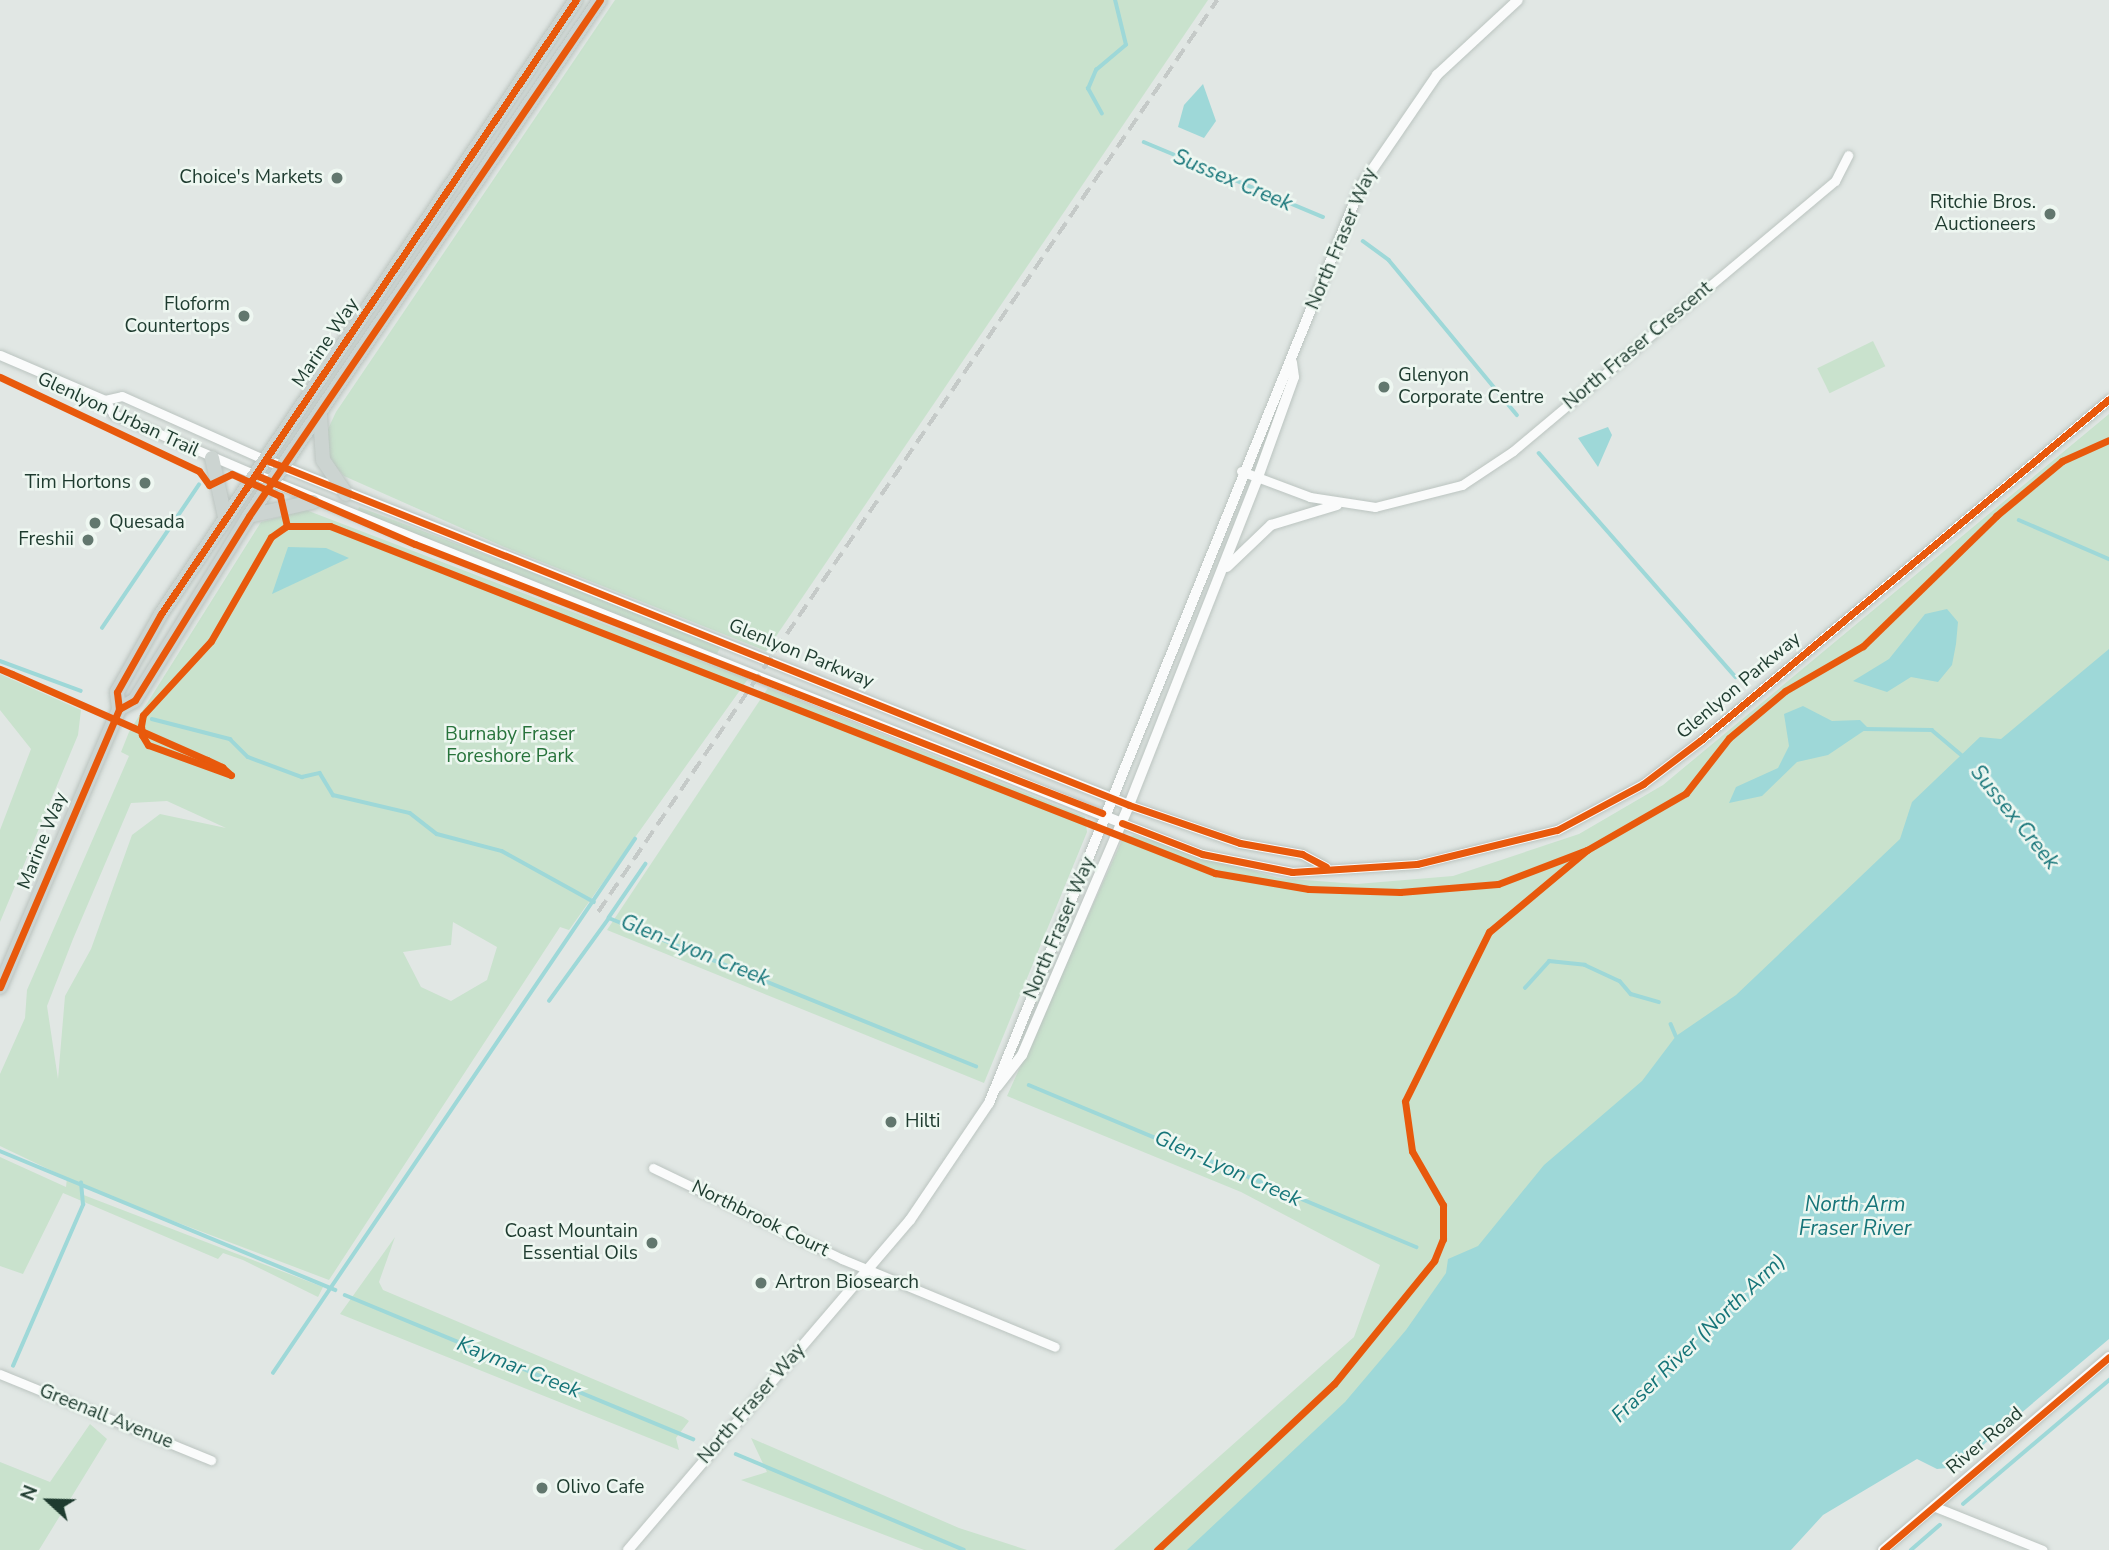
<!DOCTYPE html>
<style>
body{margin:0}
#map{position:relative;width:2109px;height:1550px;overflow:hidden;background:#e1e7e4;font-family:"Nunito Sans",sans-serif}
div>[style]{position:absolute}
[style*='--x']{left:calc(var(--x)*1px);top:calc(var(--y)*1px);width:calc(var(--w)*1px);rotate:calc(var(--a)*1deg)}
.green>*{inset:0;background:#c9e2cd;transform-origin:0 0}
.water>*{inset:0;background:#9ed8d8}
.stream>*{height:3.5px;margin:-1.75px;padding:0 1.75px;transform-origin:1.75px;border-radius:1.75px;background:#9ed8d8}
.roads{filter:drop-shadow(0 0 2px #bbc4c0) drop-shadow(0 0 2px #bbc4c0)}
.minor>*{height:9px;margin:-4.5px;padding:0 4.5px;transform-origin:4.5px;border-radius:4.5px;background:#fafbfb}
.tertiary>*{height:10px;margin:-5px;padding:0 5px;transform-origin:5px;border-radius:5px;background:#fafbfb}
.primary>*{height:14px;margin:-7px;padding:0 7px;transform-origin:7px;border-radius:7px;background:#ccd4d1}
.rail>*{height:3.5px;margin-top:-1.75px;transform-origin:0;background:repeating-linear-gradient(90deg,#c5cac8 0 14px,transparent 0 21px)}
.cycleway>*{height:7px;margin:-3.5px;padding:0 3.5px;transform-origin:3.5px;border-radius:3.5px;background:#e8590c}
.dots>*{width:19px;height:19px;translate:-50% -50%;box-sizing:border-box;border:4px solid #eef7f1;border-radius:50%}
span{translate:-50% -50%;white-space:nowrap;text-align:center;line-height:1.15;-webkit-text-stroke:5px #eef7f1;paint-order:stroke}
.poi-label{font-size:19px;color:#1e3b2f}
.right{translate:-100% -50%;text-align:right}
.left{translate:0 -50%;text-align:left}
.street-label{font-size:19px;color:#1e3b2f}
.park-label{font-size:19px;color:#27733b}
.water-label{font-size:21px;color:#167579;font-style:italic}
.north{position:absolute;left:14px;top:1466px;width:70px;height:70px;-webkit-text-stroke:5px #eef7f1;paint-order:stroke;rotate:292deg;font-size:19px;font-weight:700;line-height:28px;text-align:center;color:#1e3b2f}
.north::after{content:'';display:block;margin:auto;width:24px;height:32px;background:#1e3b2f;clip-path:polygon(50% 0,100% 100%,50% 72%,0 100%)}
</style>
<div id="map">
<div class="green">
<div style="clip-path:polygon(615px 0,1208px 0,766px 651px,502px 546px,344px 476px,328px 458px,328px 429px,336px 412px)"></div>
<div style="left:1873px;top:341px;width:28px;height:62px;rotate:64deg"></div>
<div style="clip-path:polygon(2109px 414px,2109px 698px,2081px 721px,1968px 750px,1959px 759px,1979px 773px,1456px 1299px,1240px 1550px,1114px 1550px,1354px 1337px,1380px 1265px,1241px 1192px,1007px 1096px,1123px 838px,1134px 835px,1278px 878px,1357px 884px,1453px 876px,1579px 834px,1663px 785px)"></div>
<div style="clip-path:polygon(359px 507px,621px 606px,721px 646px,717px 654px,356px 515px)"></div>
<div style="clip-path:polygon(evenodd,306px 510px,748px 679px,569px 930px,560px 927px,329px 1280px,81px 1186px,81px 1194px,323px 1287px,318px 1297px,243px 1260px,223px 1253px,218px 1259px,63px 1193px,23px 1274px,0 1266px,0 1157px,66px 1187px,67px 1178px,0 1146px,0 1074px,25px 1018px,27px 990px,129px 756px,121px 752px,129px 732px,261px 522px,306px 510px,167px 801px,226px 828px,160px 814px,132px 835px,91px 949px,65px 996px,58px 1079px,47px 1006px,73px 939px,131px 803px,167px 801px,306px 510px,453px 922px,497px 947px,487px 980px,451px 1001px,421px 987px,403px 952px,451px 945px,453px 922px)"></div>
<div style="clip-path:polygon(0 674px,81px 710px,78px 735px,0 922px,0 830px,31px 749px,0 710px)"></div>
<div style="clip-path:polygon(768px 688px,1085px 817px,1087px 832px,984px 1083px,607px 930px)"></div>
<div style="clip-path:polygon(395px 1237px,379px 1282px,383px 1290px,683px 1417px,689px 1421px,676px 1438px,679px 1450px,340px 1314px)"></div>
<div style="clip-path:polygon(90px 1424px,107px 1439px,39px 1550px,0 1550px,0 1462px,50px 1482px)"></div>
<div style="clip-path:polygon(751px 1438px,959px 1528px,1027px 1550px,924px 1550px,741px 1480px,767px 1472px)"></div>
</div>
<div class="water">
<div style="clip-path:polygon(1203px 84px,1216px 121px,1204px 138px,1178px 127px,1184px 105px)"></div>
<div style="clip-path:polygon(1608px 427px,1612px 435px,1598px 467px,1578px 438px)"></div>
<div style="clip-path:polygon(288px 547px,326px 548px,349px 558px,272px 594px)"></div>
<div style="clip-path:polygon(1947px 609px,1958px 622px,1956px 644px,1952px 665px,1938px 682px,1911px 677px,1887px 692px,1853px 681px,1889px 659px,1925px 614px)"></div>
<div style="clip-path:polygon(2109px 649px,2109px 1339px,1957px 1467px,1937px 1469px,1917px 1459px,1823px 1515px,1791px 1550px,1187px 1550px,1345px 1402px,1406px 1330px,1446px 1273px,1448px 1259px,1478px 1246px,1544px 1165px,1642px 1081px,1676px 1036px,1736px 995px,1900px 839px,1912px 802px,1980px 737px,2001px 739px)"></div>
<div style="clip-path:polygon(1803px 706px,1832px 721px,1860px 720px,1868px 728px,1828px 755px,1797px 762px,1762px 796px,1729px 803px,1736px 787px,1778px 768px,1789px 746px,1784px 714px)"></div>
</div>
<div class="stream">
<div style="--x:1102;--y:114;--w:29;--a:-119"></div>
<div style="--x:1088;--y:89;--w:21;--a:-67"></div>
<div style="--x:1096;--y:70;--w:39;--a:-40"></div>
<div style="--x:1126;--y:45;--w:46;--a:-103.7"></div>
<div style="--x:1144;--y:142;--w:194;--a:22.7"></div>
<div style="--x:1363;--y:241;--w:32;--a:36"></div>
<div style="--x:1389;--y:260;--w:201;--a:50.4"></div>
<div style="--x:1539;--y:453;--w:298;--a:48.7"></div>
<div style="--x:2019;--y:520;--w:98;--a:23.4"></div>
<div style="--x:102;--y:628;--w:173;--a:-55.9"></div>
<div style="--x:0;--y:661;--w:86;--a:20.3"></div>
<div style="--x:152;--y:719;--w:81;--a:14.4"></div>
<div style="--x:230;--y:739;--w:25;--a:45"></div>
<div style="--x:248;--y:757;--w:58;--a:20.3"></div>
<div style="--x:302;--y:777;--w:18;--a:-13"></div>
<div style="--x:320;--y:773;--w:26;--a:59"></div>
<div style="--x:333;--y:795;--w:79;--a:13.2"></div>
<div style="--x:410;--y:813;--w:34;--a:38"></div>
<div style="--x:437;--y:834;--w:67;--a:14.7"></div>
<div style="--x:502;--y:851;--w:105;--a:29"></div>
<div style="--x:1864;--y:729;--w:68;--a:0.8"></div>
<div style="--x:1932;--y:730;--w:43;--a:40.3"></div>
<div style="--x:646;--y:864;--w:65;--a:124.4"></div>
<div style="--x:609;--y:918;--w:396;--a:22"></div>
<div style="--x:1525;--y:988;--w:36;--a:-48"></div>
<div style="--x:1549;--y:961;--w:36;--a:6"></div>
<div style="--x:1585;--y:965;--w:38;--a:25"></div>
<div style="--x:1620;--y:981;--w:17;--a:50"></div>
<div style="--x:1631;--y:994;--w:29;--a:16"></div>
<div style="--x:549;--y:1001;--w:102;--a:-54.1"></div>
<div style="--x:1671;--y:1024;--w:13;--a:67"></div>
<div style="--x:1029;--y:1085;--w:420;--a:22.7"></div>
<div style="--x:0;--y:1151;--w:363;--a:22.5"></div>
<div style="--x:345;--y:1295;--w:377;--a:22.5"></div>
<div style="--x:13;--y:1366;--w:176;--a:-66.5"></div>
<div style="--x:83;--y:1205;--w:22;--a:-95"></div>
<div style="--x:273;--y:1373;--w:645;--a:-55.87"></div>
<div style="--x:736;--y:1454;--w:247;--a:22.8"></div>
<div style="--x:1963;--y:1504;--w:192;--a:-40.3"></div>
<div style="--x:1911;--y:1550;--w:38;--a:-41"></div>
</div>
<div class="roads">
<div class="minor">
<div style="--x:0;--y:355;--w:114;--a:23.2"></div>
<div style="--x:105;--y:400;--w:16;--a:60"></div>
<div style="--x:113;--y:414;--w:155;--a:23.1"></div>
<div style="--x:105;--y:400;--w:17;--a:-13"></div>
<div style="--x:122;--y:396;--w:158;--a:24"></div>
<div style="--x:1241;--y:471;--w:74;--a:20.6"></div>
<div style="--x:1310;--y:497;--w:66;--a:8.7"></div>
<div style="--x:1375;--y:507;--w:90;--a:-14.2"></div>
<div style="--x:1462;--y:485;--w:61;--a:-33.7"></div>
<div style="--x:1513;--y:451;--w:420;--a:-40"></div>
<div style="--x:1835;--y:181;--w:29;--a:-63"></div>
<div style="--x:1129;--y:805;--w:117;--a:18.9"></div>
<div style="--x:1240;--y:843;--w:63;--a:10.1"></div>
<div style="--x:1302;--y:854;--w:27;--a:28"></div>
<div style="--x:1122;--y:823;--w:86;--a:21.2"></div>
<div style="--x:1202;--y:854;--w:92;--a:11.3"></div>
<div style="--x:1292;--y:872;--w:125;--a:-3.7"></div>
<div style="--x:1417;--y:864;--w:144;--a:-13.7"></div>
<div style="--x:1557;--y:830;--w:98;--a:-28.1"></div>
<div style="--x:1643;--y:784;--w:73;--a:-37.2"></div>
<div style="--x:1701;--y:740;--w:532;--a:-39.89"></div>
<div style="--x:653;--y:1168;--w:210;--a:25.7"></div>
<div style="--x:842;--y:1259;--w:230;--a:22.4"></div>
<div style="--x:0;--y:1374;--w:228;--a:22.2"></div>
<div style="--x:1933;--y:1506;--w:118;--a:21.8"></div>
</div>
<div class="tertiary">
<div style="--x:266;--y:460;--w:929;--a:21.79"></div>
<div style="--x:256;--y:475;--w:933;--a:21.89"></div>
<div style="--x:1227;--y:567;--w:61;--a:-43.7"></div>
<div style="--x:1271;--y:525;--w:69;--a:-16.9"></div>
<div style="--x:997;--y:1087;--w:41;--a:-52"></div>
<div style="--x:1022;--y:1055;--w:272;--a:-66.8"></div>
<div style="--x:1129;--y:805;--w:352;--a:-68.5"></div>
<div style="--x:1258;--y:477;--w:106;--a:-70.2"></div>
<div style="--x:1294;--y:377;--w:15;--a:-98"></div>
<div style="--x:628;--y:1550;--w:434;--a:-49.5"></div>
<div style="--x:910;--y:1220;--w:141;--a:-56"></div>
<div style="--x:989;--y:1103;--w:990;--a:-67.92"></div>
<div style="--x:1361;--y:186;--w:135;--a:-55.6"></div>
<div style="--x:1437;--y:75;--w:110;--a:-42.8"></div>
<div style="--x:1883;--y:1550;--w:297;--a:-40.5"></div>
</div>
<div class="primary">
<div style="--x:320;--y:415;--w:45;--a:86.2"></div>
<div style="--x:323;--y:460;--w:41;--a:55.9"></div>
<div style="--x:212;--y:458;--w:60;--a:77.6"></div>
<div style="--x:249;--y:516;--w:65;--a:-12.5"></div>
<div style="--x:119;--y:709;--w:17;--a:-97"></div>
<div style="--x:117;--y:692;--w:90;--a:-60.6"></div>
<div style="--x:161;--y:614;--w:741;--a:-55.95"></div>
<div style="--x:0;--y:987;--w:302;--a:-66.8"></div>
<div style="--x:119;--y:709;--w:18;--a:-29"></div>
<div style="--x:135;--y:700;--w:216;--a:-58.2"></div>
<div style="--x:249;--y:516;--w:624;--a:-55.78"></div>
</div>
</div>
<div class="rail">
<div style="--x:598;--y:912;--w:1102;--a:-55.83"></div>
</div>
<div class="cycleway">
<div style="--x:0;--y:377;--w:220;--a:25.3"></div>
<div style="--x:199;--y:471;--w:17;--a:54"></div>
<div style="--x:209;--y:485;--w:25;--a:-26"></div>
<div style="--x:232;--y:474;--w:53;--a:24.6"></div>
<div style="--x:280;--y:496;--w:31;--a:77"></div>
<div style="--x:266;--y:460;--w:929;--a:21.79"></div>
<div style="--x:1129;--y:805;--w:117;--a:18.9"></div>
<div style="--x:1240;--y:843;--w:63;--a:10.1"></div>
<div style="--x:1302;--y:854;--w:27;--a:28"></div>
<div style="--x:256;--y:475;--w:173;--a:23.5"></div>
<div style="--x:415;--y:544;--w:738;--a:21.38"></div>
<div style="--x:0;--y:669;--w:13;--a:23"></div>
<div style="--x:12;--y:674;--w:213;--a:23.8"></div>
<div style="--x:207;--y:760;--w:17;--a:25"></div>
<div style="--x:222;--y:767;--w:12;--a:42"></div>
<div style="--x:231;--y:775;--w:88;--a:-160.1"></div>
<div style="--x:148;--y:745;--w:12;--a:-121"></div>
<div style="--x:142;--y:735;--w:9;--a:-96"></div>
<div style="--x:141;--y:726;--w:11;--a:-80"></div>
<div style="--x:143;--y:715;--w:100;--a:-47.4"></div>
<div style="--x:211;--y:641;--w:120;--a:-60"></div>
<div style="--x:271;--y:537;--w:19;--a:-35"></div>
<div style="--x:287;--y:526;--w:43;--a:0"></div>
<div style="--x:330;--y:526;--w:951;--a:21.41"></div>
<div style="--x:1215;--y:873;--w:95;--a:9.7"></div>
<div style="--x:1309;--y:889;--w:91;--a:1.9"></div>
<div style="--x:1400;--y:892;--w:98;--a:-4.7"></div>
<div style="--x:1498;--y:884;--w:95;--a:-20.9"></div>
<div style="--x:119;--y:709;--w:17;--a:-97"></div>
<div style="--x:117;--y:692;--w:90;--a:-60.6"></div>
<div style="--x:161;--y:614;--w:741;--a:-55.95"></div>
<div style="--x:1122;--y:823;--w:86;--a:21.2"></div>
<div style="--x:1202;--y:854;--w:92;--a:11.3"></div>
<div style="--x:1292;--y:872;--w:125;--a:-3.7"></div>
<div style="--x:1417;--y:864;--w:144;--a:-13.7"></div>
<div style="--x:1557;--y:830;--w:98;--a:-28.1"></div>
<div style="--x:1643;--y:784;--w:73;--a:-37.2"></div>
<div style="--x:1701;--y:740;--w:532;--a:-39.89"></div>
<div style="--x:0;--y:987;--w:302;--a:-66.8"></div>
<div style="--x:119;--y:709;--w:18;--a:-29"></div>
<div style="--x:135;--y:700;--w:216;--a:-58.2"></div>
<div style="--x:249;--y:516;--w:624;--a:-55.78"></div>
<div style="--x:1157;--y:1550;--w:243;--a:-43.2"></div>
<div style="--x:1334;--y:1384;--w:159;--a:-50.9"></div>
<div style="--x:1434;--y:1261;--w:24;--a:-68"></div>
<div style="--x:1443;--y:1239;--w:34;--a:-90"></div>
<div style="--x:1443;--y:1205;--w:62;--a:-119.9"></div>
<div style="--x:1412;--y:1151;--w:50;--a:-98"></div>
<div style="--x:1405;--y:1101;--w:189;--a:-63.6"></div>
<div style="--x:1489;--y:932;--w:128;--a:-39.9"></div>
<div style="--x:1587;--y:850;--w:114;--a:-29.9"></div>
<div style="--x:1686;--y:793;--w:70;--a:-52"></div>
<div style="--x:1729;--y:738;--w:73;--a:-40"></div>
<div style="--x:1785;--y:691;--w:90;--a:-30"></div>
<div style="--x:1863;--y:646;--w:186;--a:-44.3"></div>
<div style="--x:1996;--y:516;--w:86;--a:-39.8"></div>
<div style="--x:2062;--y:461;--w:51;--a:-24.1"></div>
<div style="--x:1883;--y:1550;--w:297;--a:-40.5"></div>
</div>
<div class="dots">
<div style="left:337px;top:178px;background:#62776e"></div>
<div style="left:2050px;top:214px;background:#62776e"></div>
<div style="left:244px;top:316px;background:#62776e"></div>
<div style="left:1384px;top:387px;background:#62776e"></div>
<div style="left:145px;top:483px;background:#62776e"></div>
<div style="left:95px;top:523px;background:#62776e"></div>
<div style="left:88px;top:540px;background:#62776e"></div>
<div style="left:891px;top:1122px;background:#62776e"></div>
<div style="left:652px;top:1243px;background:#62776e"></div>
<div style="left:761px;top:1283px;background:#62776e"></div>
<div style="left:542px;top:1488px;background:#62776e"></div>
</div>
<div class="poi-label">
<span class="right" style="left:323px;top:178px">Choice's Markets</span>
<span class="right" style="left:2036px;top:214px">Ritchie Bros.<br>Auctioneers</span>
<span class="right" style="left:230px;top:316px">Floform<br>Countertops</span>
<span class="left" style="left:1398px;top:387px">Glenyon<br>Corporate Centre</span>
<span class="right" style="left:131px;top:483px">Tim Hortons</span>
<span class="left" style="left:109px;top:523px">Quesada</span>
<span class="right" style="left:74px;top:540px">Freshii</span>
<span class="left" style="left:905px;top:1122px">Hilti</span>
<span class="right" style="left:638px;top:1243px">Coast Mountain<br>Essential Oils</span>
<span class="left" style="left:775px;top:1283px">Artron Biosearch</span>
<span class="left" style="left:556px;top:1488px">Olivo Cafe</span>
</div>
<div class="street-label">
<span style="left:1342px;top:239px;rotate:-67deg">North Fraser Way</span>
<span style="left:326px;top:343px;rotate:-56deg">Marine Way</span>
<span style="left:1638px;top:346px;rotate:-40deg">North Fraser Crescent</span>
<span style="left:118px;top:415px;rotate:25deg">Glenlyon Urban Trail</span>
<span style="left:801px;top:654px;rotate:22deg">Glenlyon Parkway</span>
<span style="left:1739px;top:686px;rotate:-40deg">Glenlyon Parkway</span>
<span style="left:43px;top:841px;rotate:-68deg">Marine Way</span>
<span style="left:1060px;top:928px;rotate:-67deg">North Fraser Way</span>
<span style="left:760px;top:1219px;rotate:26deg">Northbrook Court</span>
<span style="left:752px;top:1404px;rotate:-49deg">North Fraser Way</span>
<span style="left:106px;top:1417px;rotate:22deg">Greenall Avenue</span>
<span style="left:1985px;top:1441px;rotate:-40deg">River Road</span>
</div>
<div class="park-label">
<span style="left:510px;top:746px">Burnaby Fraser<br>Foreshore Park</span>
</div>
<div class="water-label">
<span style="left:1233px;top:180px;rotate:23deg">Sussex Creek</span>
<span style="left:2015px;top:817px;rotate:51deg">Sussex Creek</span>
<span style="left:695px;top:950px;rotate:22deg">Glen-Lyon Creek</span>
<span style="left:1228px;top:1168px;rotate:24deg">Glen-Lyon Creek</span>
<span style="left:1855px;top:1216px">North Arm<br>Fraser River</span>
<span style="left:1698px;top:1338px;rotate:-44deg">Fraser River (North Arm)</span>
<span style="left:519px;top:1367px;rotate:22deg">Kaymar Creek</span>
</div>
<div class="north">N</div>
</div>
